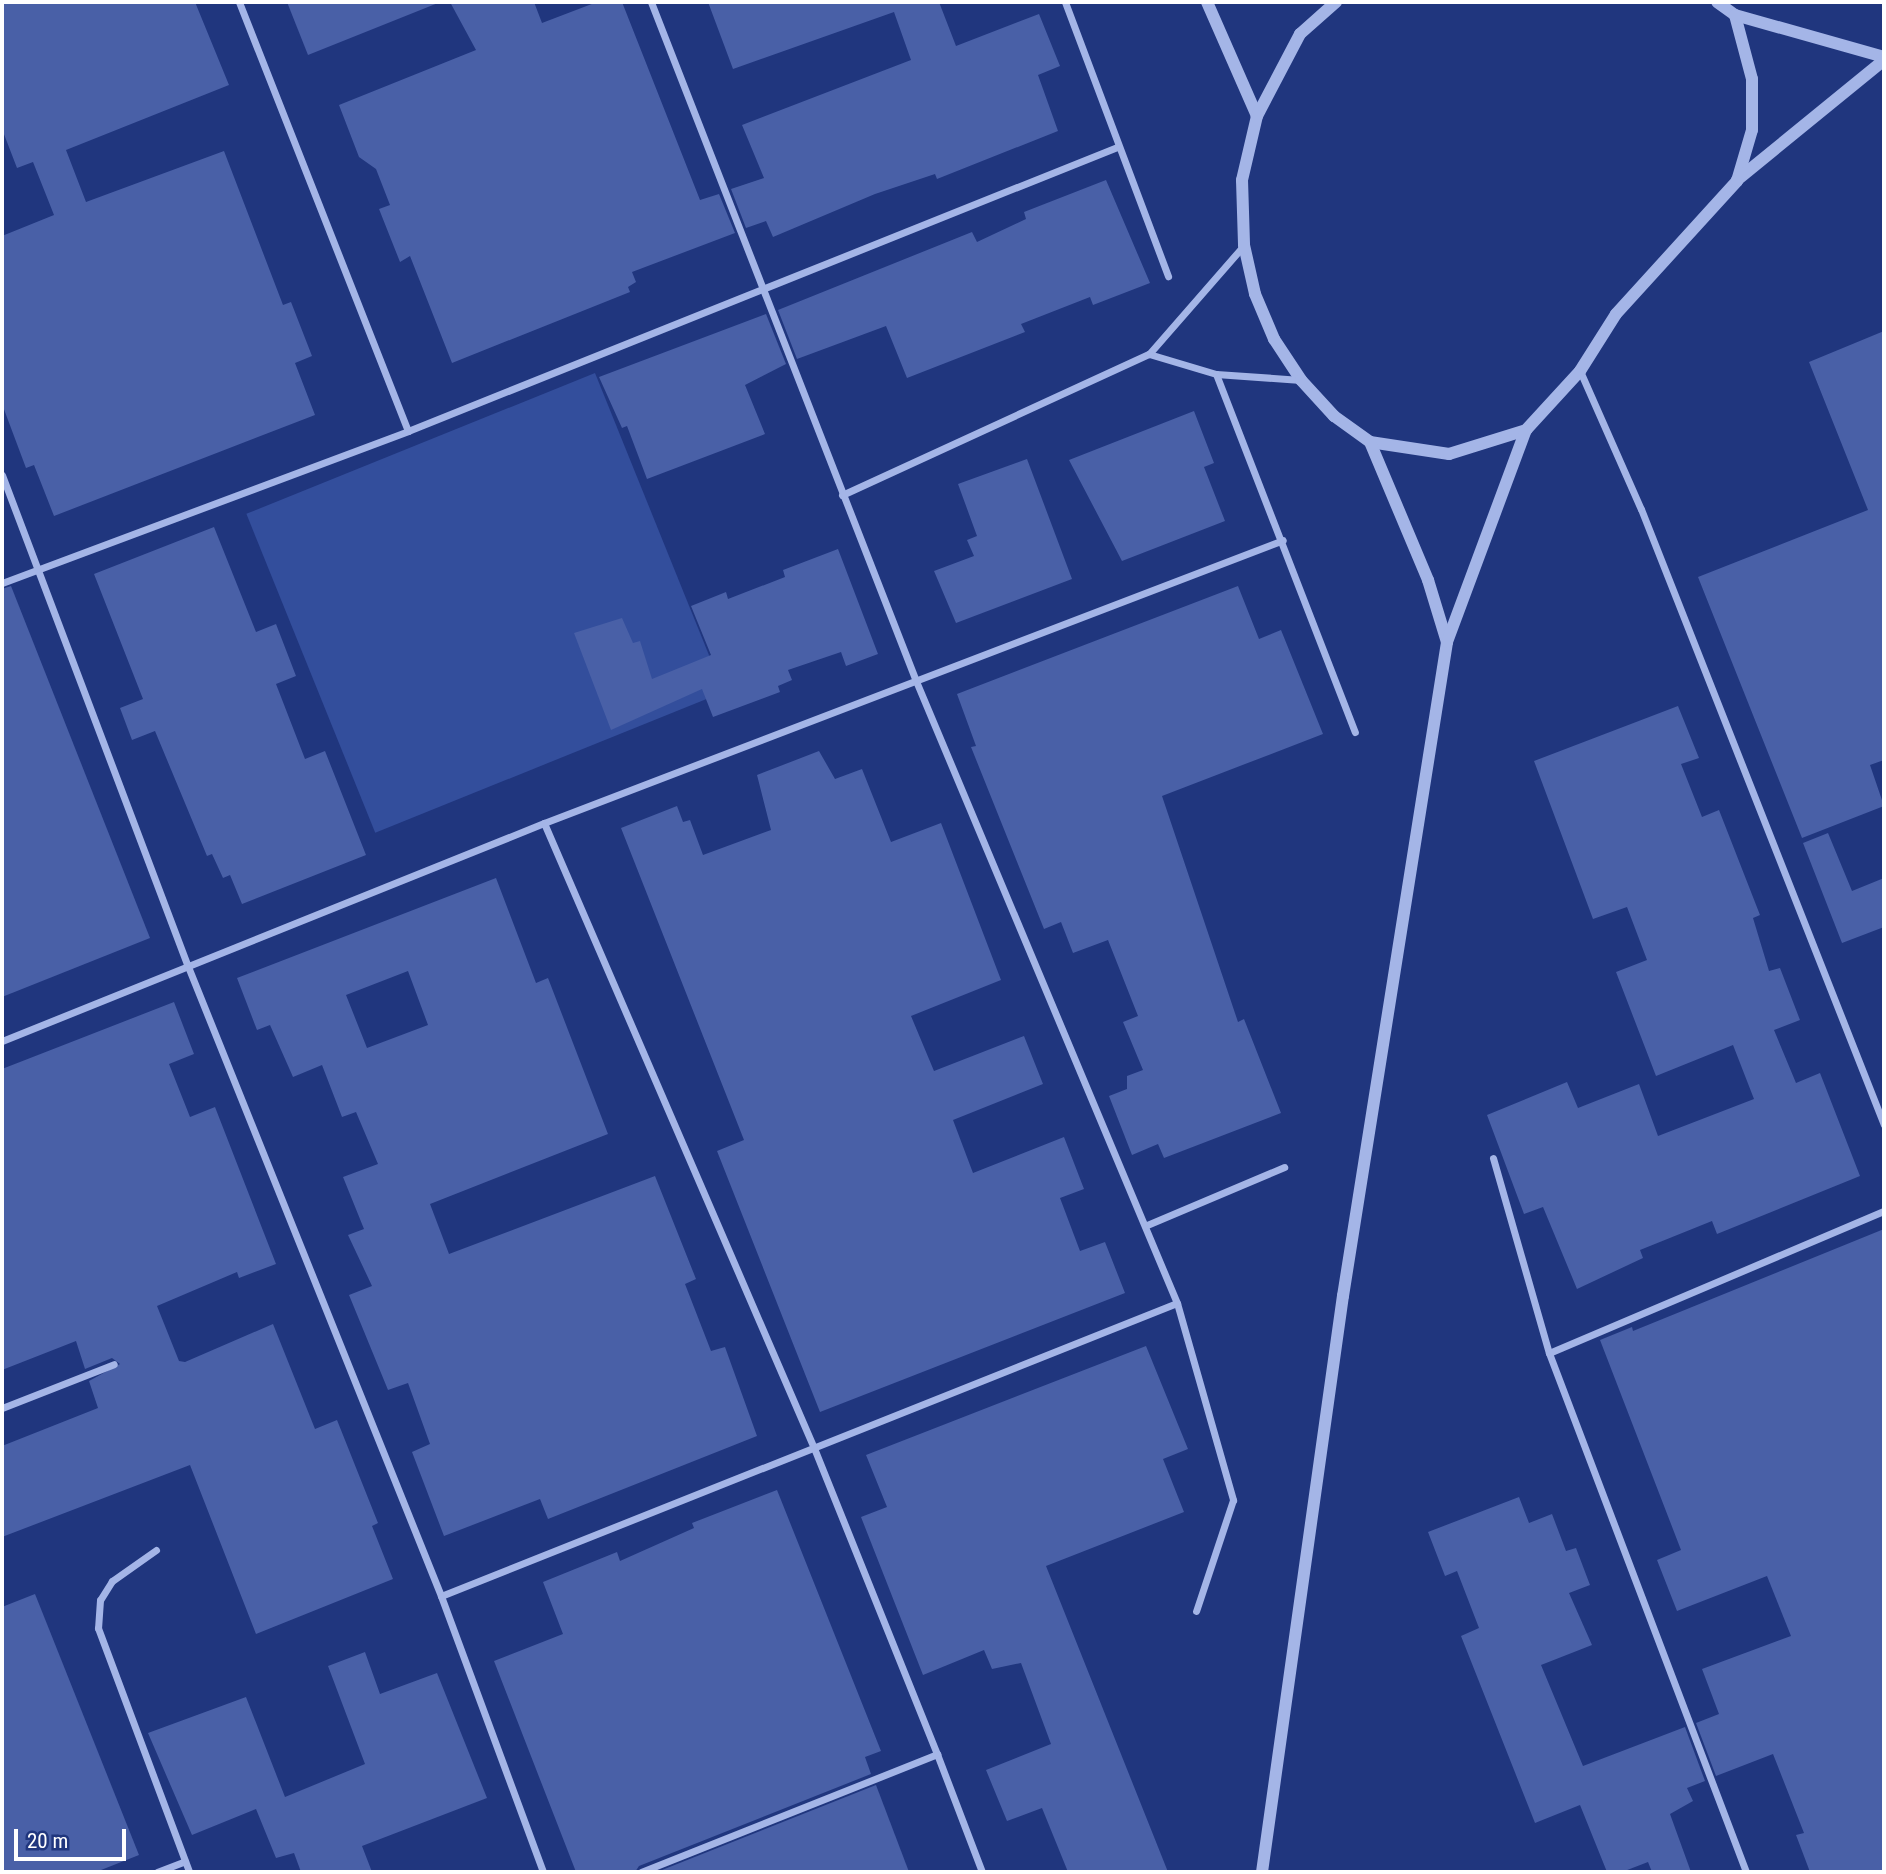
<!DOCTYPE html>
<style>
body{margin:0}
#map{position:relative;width:1886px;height:1874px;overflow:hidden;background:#20367e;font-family:"Roboto Condensed",sans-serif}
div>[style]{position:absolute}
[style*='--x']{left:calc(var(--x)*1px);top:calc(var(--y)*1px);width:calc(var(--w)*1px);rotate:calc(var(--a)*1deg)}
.green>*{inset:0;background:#334e9c;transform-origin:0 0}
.building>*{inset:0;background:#4960a7}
.minor>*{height:7px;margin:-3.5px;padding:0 3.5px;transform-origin:3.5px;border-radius:3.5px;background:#a4b5e7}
.tertiary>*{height:12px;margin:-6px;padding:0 6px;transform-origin:6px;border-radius:6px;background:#a4b5e7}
span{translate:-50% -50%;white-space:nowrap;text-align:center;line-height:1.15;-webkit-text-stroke:5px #20367e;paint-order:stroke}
.frame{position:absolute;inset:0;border:4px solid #fff;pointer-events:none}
.scale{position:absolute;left:14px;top:1829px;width:112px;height:32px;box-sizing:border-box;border:4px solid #fff;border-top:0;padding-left:9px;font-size:21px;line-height:24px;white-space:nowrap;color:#fff;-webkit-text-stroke:5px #20367e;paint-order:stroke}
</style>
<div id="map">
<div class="green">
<div style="left:595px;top:373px;width:344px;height:376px;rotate:68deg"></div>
</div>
<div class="building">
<div style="clip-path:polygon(2px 2px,195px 2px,229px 85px,66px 150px,86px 202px,224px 151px,283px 305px,291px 302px,312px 356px,295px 363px,315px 415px,54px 516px,34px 465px,26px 468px,2px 404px,2px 236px,54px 215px,33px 162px,17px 168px,2px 129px)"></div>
<div style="clip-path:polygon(287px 2px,438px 2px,438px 3px,308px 55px)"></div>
<div style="clip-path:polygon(450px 2px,534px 2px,542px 23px,597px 2px,622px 2px,700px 200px,719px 194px,735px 233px,632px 272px,636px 282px,628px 287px,630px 292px,452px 363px,410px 256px,400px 262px,379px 209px,390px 205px,376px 169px,359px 157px,339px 105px,476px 50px)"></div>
<div style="clip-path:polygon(708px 2px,939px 2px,956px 46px,1039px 14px,1060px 66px,1038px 75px,1058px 131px,937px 179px,935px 174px,875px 194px,773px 237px,766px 221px,746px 228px,731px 189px,764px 178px,742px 125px,911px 60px,894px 12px,733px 69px)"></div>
<div style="clip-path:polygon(1106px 180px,1150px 283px,1093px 305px,1090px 297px,1021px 324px,1025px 332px,907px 378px,886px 326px,797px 359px,778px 310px,972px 232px,977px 242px,1026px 219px,1024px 212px)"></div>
<div style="clip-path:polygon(766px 314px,786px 364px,745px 385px,765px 434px,647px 479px,627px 426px,622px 428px,599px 377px)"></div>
<div style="clip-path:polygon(1884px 331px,1884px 760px,1870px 765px,1884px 806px,1802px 838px,1698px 577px,1868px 510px,1809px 362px)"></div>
<div style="clip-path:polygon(1194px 411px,1214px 463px,1204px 467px,1225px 521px,1122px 561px,1069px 460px)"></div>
<div style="clip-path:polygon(1027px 459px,1072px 579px,956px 623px,934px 571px,974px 556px,967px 540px,977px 536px,958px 484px)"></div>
<div style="clip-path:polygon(214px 527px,256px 632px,276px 624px,296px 676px,276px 684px,305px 759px,325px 751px,366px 855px,242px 904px,230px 875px,223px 878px,212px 854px,207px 856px,155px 731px,132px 740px,120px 708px,143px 699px,94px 574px)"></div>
<div style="clip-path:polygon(838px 549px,878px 654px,846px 666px,841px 652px,788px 670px,792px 680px,778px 686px,780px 692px,713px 717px,702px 689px,611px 730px,574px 633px,622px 618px,633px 643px,640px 641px,652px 679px,711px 655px,691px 606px,726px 592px,728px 599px,785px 577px,783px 570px)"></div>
<div style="clip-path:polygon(11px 586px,150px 938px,2px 997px,2px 589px)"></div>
<div style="clip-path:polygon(1238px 586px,1259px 639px,1281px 630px,1323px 734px,1162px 796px,1238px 1022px,1244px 1019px,1281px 1113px,1164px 1158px,1158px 1144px,1132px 1155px,1109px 1096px,1127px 1089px,1127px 1076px,1143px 1070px,1123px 1022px,1138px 1016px,1108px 940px,1073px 953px,1061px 922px,1044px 929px,971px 747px,976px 746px,957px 694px)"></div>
<div style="clip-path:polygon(1678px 706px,1699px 758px,1681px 764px,1702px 817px,1719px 810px,1760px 915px,1753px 918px,1769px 971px,1780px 968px,1800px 1020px,1774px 1030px,1796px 1083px,1820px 1073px,1860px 1176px,1717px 1234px,1712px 1221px,1640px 1250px,1643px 1258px,1577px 1289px,1543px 1207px,1524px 1214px,1487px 1115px,1567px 1082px,1578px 1108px,1639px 1084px,1658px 1136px,1754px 1099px,1733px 1045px,1656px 1076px,1616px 972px,1647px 960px,1627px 907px,1593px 919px,1534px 761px)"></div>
<div style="clip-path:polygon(819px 751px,835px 779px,862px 769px,891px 842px,941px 823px,1001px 980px,911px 1016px,934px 1071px,1024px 1036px,1043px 1084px,953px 1120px,973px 1173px,1064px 1137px,1084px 1189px,1060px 1198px,1080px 1251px,1105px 1242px,1125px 1293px,820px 1412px,717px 1151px,744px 1140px,621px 828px,677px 806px,683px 822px,690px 820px,703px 855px,771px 830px,757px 775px)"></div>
<div style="clip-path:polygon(1828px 833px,1852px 891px,1884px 878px,1884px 927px,1842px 943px,1803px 843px)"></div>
<div style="clip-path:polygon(evenodd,496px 878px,536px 983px,548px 978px,608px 1134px,430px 1204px,449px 1254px,655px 1176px,696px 1279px,685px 1284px,711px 1351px,725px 1347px,757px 1436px,548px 1519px,540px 1499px,444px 1536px,412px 1452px,430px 1444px,408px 1383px,388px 1390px,349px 1295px,372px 1286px,348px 1235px,364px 1229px,343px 1177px,378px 1164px,356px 1112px,342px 1117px,322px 1065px,293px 1077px,270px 1025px,257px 1030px,237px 978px,496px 878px,408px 971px,428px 1025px,367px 1048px,346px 995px,408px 971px)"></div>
<div style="clip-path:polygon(174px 1002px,194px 1054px,169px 1064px,190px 1117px,215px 1107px,276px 1264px,239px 1278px,237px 1272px,157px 1306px,179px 1361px,185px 1362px,273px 1324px,315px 1429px,337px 1420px,378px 1523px,372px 1526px,393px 1579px,256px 1634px,190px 1465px,2px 1537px,2px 1446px,98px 1408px,89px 1381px,120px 1364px,112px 1358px,85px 1369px,76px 1341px,2px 1370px,2px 1069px)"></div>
<div style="clip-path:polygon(1884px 1229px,1884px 1872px,1810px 1872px,1796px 1835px,1804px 1833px,1773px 1754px,1716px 1776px,1696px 1723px,1719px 1714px,1702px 1669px,1791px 1636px,1767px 1576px,1677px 1611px,1657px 1560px,1681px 1550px,1600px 1340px,1632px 1327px,1633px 1331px)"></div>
<div style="clip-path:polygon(1146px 1346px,1188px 1449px,1163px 1459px,1184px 1512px,1046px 1566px,1168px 1872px,1068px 1872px,1042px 1808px,1007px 1821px,986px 1770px,1051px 1744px,1021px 1663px,992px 1669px,984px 1650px,923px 1675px,861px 1517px,887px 1507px,866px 1455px)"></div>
<div style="clip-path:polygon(777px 1490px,881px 1751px,865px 1757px,871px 1774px,639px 1866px,635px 1872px,576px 1872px,494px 1661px,563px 1634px,543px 1582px,617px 1552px,620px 1561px,694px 1528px,692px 1523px)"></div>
<div style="clip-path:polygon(1519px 1497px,1529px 1523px,1552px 1514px,1566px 1551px,1576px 1548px,1590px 1585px,1569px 1593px,1592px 1645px,1541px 1665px,1583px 1766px,1685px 1727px,1705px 1781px,1687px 1788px,1693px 1801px,1670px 1814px,1691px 1872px,1652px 1872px,1648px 1862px,1622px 1872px,1607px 1872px,1580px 1805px,1535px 1823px,1461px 1636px,1479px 1628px,1457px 1571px,1445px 1576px,1428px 1532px)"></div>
<div style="clip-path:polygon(35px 1594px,139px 1855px,96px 1872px,2px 1872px,2px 1607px)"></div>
<div style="clip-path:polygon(365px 1652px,380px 1694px,437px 1673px,487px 1798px,362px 1846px,372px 1872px,301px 1872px,294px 1853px,276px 1858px,256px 1809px,192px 1835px,148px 1733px,246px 1697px,285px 1797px,365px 1764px,328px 1666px)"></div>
<div style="clip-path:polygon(876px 1785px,909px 1872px,657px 1872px)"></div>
</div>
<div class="minor">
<div style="--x:239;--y:2;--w:461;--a:68.5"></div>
<div style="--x:651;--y:2;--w:729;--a:68.68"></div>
<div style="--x:916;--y:681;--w:675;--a:67.24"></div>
<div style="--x:1177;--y:1303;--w:205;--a:74.1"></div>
<div style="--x:1233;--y:1500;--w:117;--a:108.4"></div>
<div style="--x:1065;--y:2;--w:293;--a:69.4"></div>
<div style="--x:1149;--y:354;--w:70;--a:16.6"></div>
<div style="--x:1216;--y:374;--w:85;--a:4"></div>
<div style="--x:1580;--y:371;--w:151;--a:66.2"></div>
<div style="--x:1641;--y:509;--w:662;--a:68.47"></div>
<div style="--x:1216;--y:374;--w:384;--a:68.8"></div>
<div style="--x:2;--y:475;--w:523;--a:69.28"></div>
<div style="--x:187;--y:964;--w:681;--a:68.1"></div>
<div style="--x:441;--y:1596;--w:294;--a:69.7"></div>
<div style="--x:842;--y:495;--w:338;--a:-24.7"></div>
<div style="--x:1149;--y:354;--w:145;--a:-48.9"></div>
<div style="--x:2;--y:583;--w:434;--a:-20.5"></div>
<div style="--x:408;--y:431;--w:764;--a:-21.83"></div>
<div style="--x:544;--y:823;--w:681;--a:66.64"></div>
<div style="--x:814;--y:1448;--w:330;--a:68.1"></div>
<div style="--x:2;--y:1041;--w:584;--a:-21.91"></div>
<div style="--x:544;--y:823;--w:791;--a:-20.95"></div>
<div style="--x:1493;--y:1158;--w:203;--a:74"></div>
<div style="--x:1549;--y:1353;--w:555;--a:69.21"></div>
<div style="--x:1147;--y:1225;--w:149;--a:-22.9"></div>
<div style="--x:1549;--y:1353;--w:364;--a:-23"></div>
<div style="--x:2;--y:1408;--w:120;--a:-21.4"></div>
<div style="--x:156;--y:1550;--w:54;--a:144.8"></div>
<div style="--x:112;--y:1581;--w:22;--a:122"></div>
<div style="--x:100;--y:1600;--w:28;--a:94"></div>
<div style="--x:98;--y:1628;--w:260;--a:69.5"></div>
<div style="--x:441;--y:1596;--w:792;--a:-21.71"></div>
<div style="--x:157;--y:1872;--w:30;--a:-21"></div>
<div style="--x:641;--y:1872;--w:319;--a:-21.7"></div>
<div style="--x:937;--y:1754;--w:126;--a:69.1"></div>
</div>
<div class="tertiary">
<div style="--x:1207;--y:2;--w:124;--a:66.3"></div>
<div style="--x:1336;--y:2;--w:48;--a:138.4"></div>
<div style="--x:1300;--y:34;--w:93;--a:117.7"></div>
<div style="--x:1257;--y:116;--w:66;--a:103.2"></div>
<div style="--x:1242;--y:180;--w:65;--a:88.2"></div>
<div style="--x:1244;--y:245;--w:50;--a:77.3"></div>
<div style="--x:1255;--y:294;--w:49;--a:67.1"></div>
<div style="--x:1274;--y:339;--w:49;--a:56.6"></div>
<div style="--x:1301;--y:380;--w:49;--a:47.5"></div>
<div style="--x:1334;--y:416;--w:44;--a:35.8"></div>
<div style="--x:1370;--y:442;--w:80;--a:8.6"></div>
<div style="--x:1449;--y:454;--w:81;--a:-17.3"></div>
<div style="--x:1526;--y:430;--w:80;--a:-47.5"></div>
<div style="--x:1580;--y:371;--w:67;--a:-57.7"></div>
<div style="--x:1616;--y:314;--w:180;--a:-47.7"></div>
<div style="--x:1737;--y:181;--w:53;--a:-73.6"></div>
<div style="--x:1752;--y:130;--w:51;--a:-90"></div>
<div style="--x:1752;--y:79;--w:66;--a:-104.9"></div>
<div style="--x:1735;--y:15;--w:22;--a:-144"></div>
<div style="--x:1735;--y:15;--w:155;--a:15.7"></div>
<div style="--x:1737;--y:180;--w:190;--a:-39.2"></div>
<div style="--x:1370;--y:442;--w:150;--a:67.2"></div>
<div style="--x:1428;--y:580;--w:65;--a:73"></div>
<div style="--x:1262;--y:1872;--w:582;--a:-82"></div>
<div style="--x:1343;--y:1296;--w:662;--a:-80.96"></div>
<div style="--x:1447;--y:642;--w:226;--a:-69.6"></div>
</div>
<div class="frame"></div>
<div class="scale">20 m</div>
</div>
